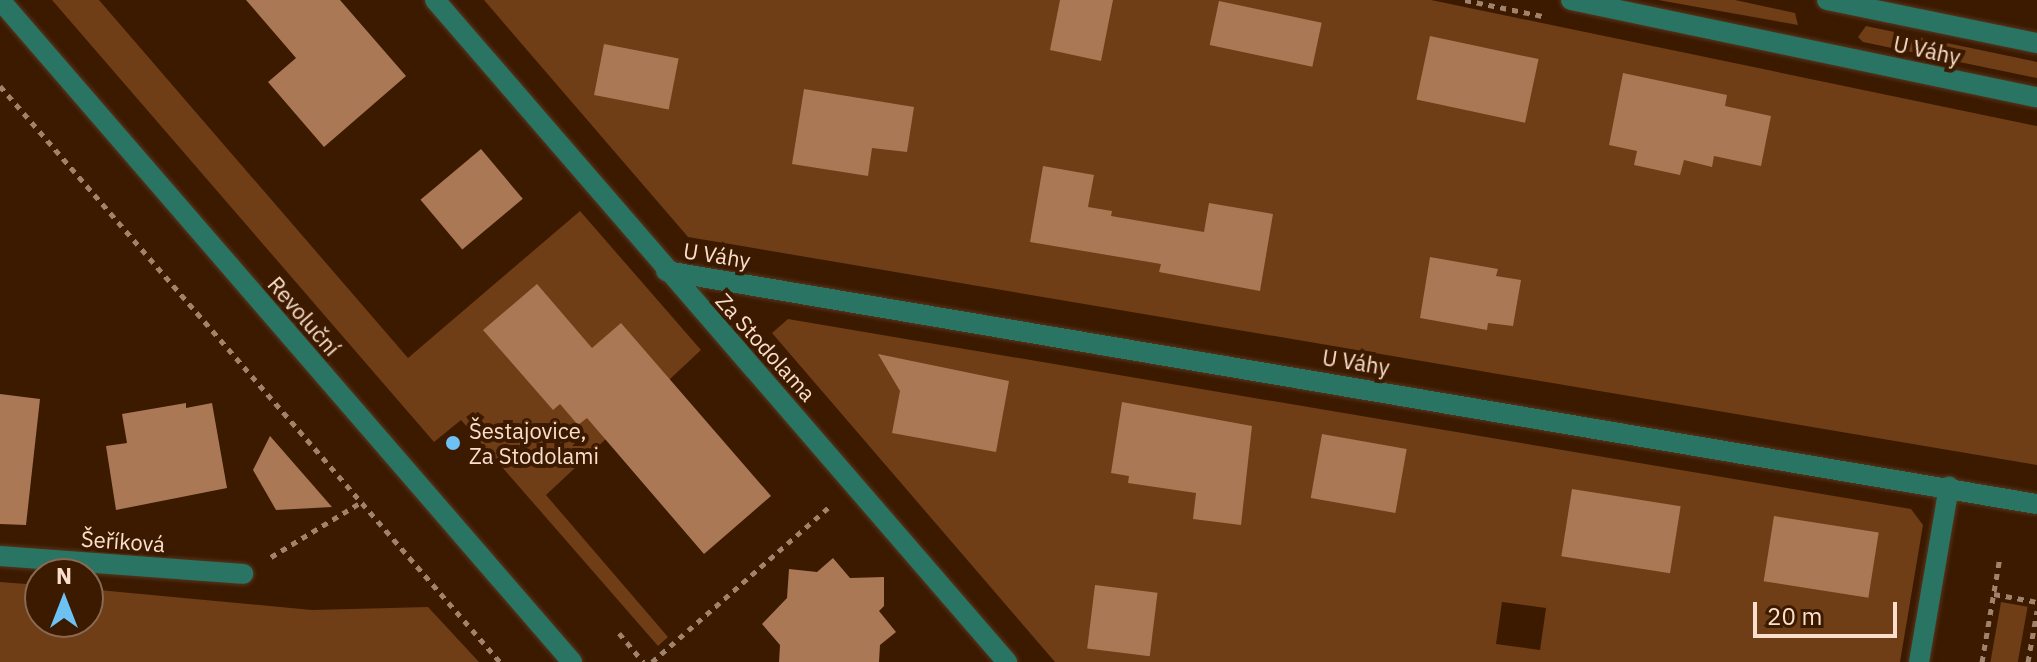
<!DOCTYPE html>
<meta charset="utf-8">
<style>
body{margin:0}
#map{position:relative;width:2037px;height:662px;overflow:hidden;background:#3b1a00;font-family:"IBM Plex Sans",sans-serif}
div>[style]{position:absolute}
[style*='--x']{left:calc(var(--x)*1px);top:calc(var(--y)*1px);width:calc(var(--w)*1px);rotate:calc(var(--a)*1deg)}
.green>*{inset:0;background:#6f3d16;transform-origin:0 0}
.building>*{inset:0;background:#aa7855;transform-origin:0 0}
.path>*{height:5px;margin-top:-2.5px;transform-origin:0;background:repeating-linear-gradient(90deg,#a1826c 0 6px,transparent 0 12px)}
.roads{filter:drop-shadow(0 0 2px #56361d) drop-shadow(0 0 2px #56361d)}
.minor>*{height:20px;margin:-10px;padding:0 10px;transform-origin:10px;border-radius:10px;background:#2a7463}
.dots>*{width:22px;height:22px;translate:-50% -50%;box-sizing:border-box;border:4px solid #3b1a00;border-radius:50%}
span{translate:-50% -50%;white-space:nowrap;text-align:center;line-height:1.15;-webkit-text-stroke:8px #3b1a00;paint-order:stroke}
.street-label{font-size:22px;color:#fbdfcc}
.poi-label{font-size:22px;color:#fbdfcc}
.left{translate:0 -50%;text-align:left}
.north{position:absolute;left:24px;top:558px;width:80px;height:80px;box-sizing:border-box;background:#3b1a00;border:2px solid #886952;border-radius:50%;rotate:0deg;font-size:22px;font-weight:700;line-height:32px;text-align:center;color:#fbdfcc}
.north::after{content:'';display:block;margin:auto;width:28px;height:36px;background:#6dc2f3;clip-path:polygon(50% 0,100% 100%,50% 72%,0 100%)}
.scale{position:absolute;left:1753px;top:602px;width:144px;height:36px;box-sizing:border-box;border:4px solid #fbdfcc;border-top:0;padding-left:10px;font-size:24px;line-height:28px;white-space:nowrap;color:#fbdfcc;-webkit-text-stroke:6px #3b1a00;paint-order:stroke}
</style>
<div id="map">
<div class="green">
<div style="clip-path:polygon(52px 0,99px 0,408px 358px,580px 211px,701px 350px,546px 495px,668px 637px,658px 646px,461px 420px,434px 442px)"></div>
<div style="clip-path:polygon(484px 0,1431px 0,2037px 126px,2037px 465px,688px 237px)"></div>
<div style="clip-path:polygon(1658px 0,1735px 0,1795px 13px,1798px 25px)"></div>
<div style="clip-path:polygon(1866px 26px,2037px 62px,2037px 78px,1863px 42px,1858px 37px)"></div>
<div style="clip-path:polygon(evenodd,788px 319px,1911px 509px,1923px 525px,1900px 662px,1055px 662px,772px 333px,788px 319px,1502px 602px,1546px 608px,1540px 650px,1496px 644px,1502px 602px)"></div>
<div style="clip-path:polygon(0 582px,40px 585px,40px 622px,88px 622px,88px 589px,312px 610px,428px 607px,479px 662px,0 662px)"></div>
<div style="left:2001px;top:602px;width:27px;height:61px;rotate:10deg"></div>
</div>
<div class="building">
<div style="clip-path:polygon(246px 0,340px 0,406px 76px,324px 147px,268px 82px,296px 58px)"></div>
<div style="clip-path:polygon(1060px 0,1113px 0,1101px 61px,1050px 50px)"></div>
<div style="left:1219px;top:1px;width:105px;height:45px;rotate:12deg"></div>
<div style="left:1430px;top:36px;width:111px;height:65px;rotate:12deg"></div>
<div style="left:604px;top:44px;width:76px;height:52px;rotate:11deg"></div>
<div style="clip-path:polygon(1623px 73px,1727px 95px,1725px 106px,1771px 116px,1761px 166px,1714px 156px,1712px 167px,1684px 160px,1680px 175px,1634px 165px,1637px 151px,1609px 145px)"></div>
<div style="clip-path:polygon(804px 89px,914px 107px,907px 152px,872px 148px,868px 176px,792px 164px)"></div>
<div style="left:481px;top:149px;width:65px;height:79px;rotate:50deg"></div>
<div style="clip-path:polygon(1043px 166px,1094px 175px,1088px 207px,1112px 211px,1111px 216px,1204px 232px,1209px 203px,1273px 214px,1260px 291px,1159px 272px,1161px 264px,1030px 242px)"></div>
<div style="clip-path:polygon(1430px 257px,1498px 269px,1496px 276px,1521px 280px,1513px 326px,1488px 323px,1487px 330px,1420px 318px)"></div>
<div style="clip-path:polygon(537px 284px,592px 348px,621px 323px,771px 496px,704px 554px,587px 418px,578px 425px,560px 404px,553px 410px,483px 330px)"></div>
<div style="clip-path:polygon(878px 354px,1009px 381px,996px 452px,892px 433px,900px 391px)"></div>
<div style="clip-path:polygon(0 394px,40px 399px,26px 525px,0 524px)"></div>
<div style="clip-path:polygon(1122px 402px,1252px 426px,1241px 525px,1193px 519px,1196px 493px,1128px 483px,1129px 476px,1111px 473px)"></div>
<div style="clip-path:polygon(186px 403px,186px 408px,212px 403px,227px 488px,116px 510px,106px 446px,127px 443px,122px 414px)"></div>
<div style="left:1322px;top:434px;width:86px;height:65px;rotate:10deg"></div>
<div style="clip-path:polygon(270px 436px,332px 507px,276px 510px,253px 470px)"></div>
<div style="left:1572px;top:489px;width:110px;height:68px;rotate:9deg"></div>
<div style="left:1774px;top:516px;width:106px;height:66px;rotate:9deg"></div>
<div style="clip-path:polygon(833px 558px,850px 578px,884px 577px,884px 606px,879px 611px,896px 632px,880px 645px,879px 662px,779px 662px,780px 645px,762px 624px,787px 598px,789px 569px,817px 572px)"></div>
<div style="left:1095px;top:585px;width:63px;height:64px;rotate:7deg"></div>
</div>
<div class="path">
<div style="--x:1465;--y:0;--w:79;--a:11.7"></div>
<div style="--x:0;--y:86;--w:763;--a:49.04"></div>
<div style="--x:271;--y:557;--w:108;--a:-31.3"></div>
<div style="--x:1994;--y:594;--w:44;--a:10.5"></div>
<div style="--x:619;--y:633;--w:38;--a:50"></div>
<div style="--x:652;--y:662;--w:235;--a:-41.2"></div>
<div style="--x:1982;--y:662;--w:107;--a:-80.3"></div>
<div style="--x:2028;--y:662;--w:52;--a:-80"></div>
</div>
<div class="roads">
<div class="minor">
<div style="--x:0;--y:0;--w:875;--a:49.17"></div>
<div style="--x:435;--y:0;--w:875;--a:49.17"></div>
<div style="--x:1571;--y:0;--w:476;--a:11.8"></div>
<div style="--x:1827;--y:0;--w:214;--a:11.6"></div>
<div style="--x:666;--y:271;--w:1391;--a:9.65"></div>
<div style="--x:0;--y:556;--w:244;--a:4.2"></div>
<div style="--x:1919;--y:662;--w:178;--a:-80.3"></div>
</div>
</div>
<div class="dots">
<div style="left:453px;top:443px;background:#6dc2f3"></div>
</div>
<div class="street-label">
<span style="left:1927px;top:50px;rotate:12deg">U Váhy</span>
<span style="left:717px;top:255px;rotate:9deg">U Váhy</span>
<span style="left:304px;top:316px;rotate:49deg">Revoluční</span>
<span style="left:766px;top:347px;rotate:48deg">Za Stodolama</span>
<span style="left:1356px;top:362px;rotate:9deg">U Váhy</span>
<span style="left:123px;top:541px;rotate:4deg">Šeříková</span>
</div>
<div class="poi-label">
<span class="left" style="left:469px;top:443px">Šestajovice,<br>Za Stodolami</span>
</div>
<div class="north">N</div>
<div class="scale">20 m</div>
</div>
